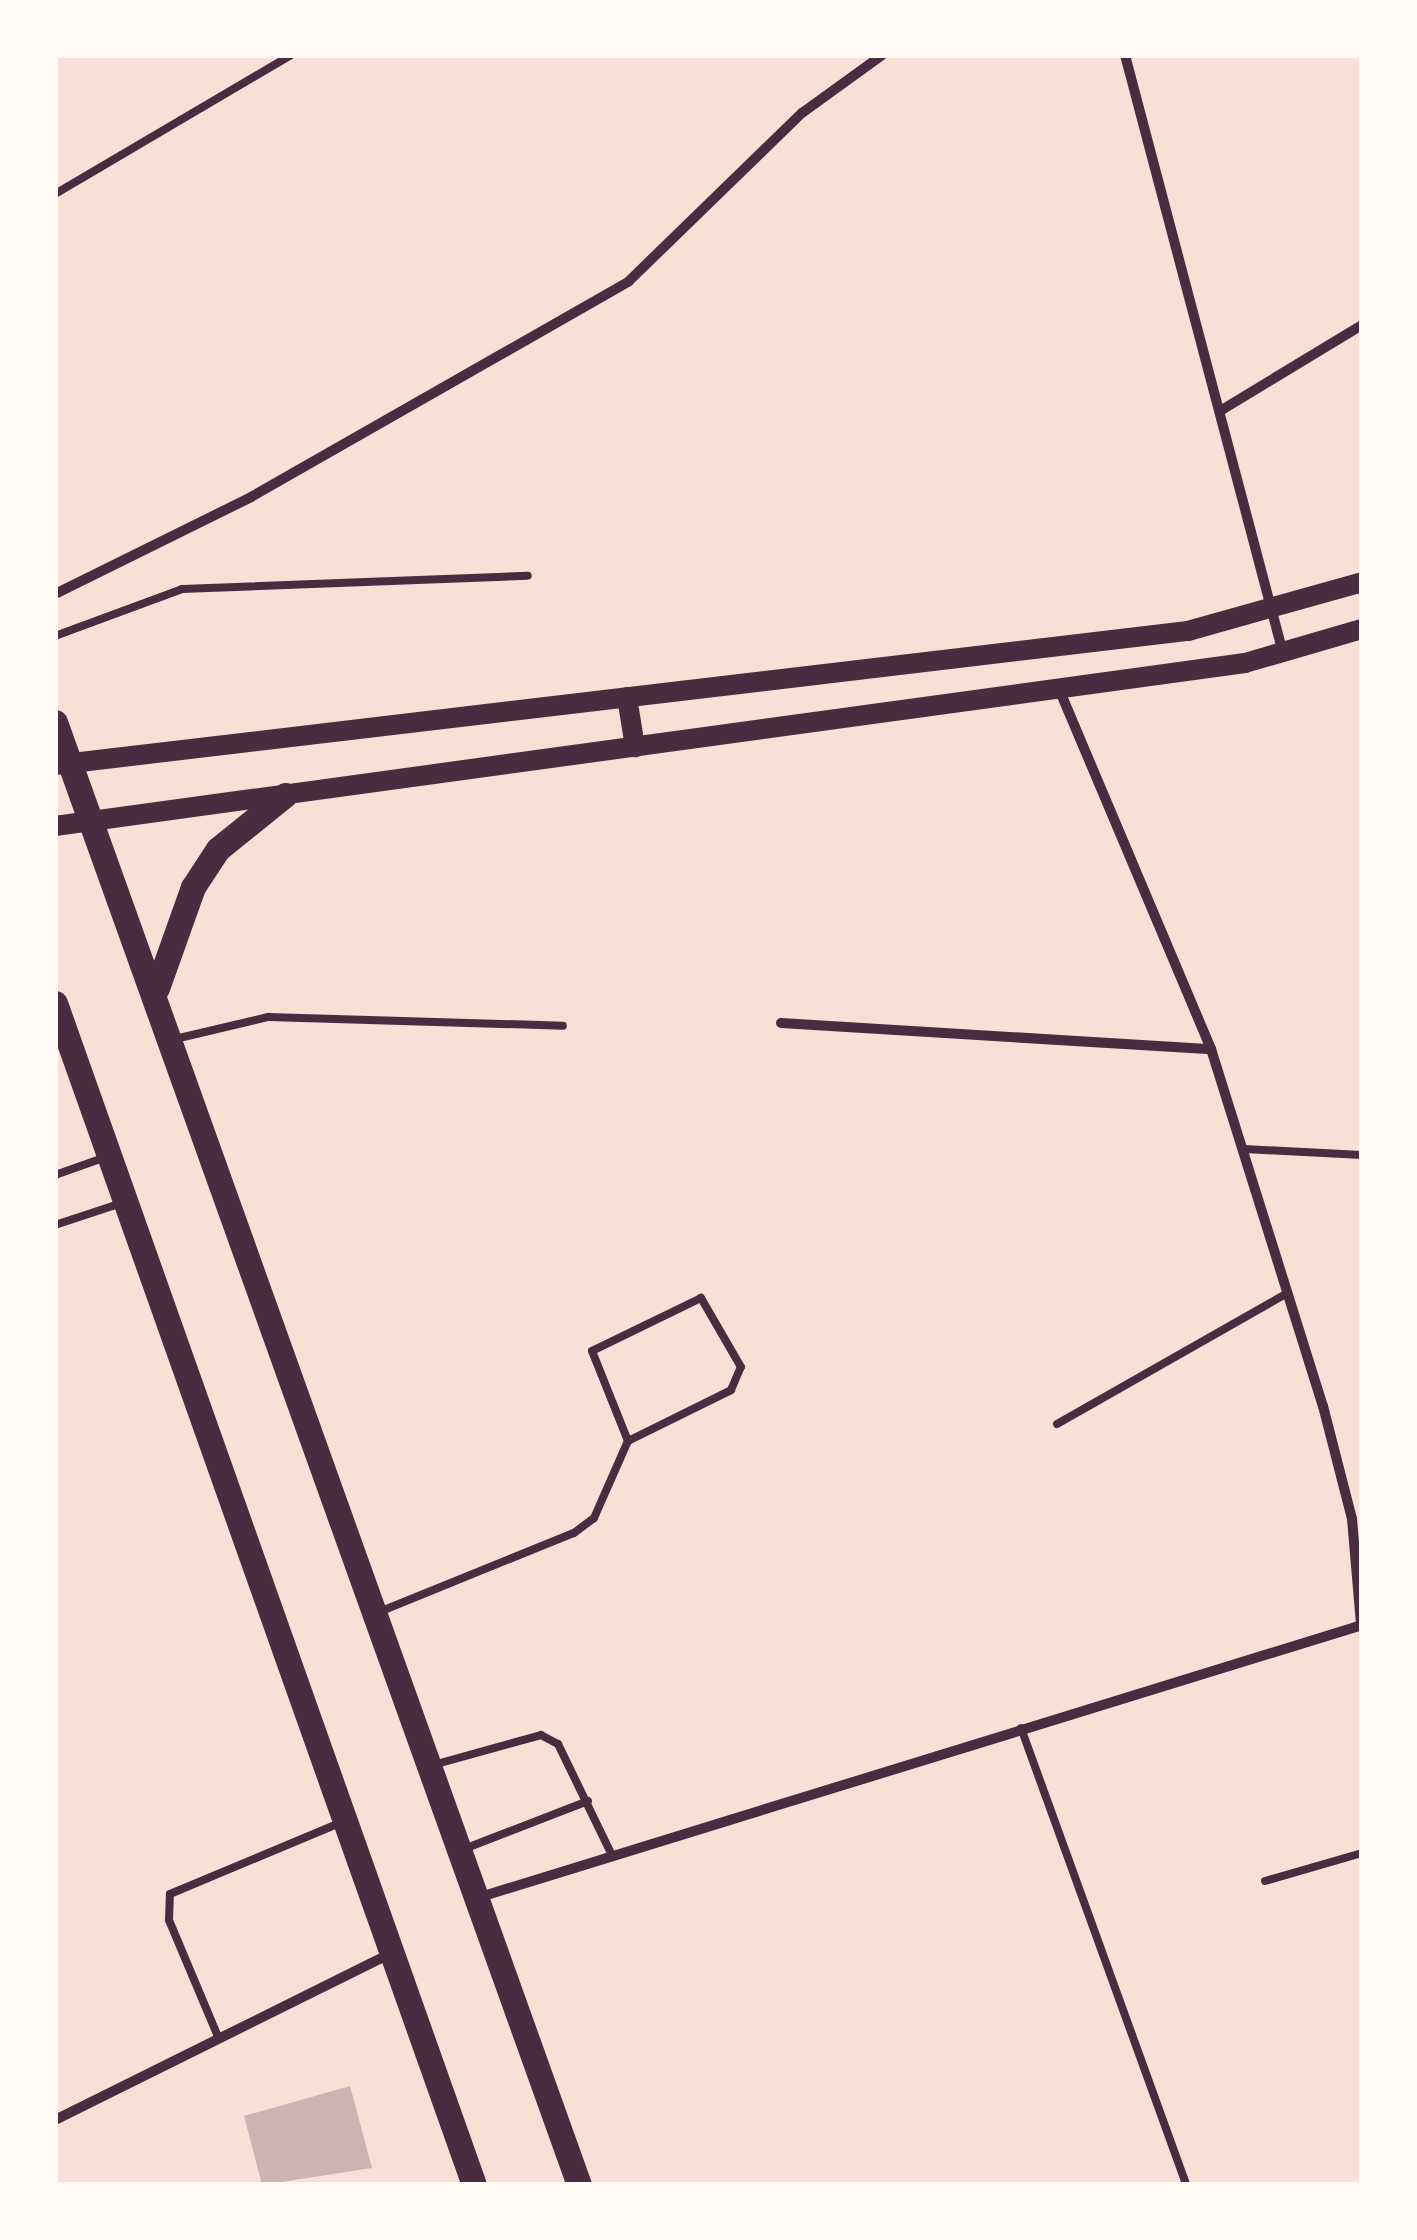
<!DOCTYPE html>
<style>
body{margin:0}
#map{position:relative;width:1417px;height:2240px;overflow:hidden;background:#f7e1d7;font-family:"Playfair Display",serif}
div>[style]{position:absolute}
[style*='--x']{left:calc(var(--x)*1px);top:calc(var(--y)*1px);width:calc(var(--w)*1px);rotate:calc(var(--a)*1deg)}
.building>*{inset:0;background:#ccb4b1}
.service>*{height:8px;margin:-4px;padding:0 4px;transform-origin:4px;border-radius:4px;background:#4a2c40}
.minor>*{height:10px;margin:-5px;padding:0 5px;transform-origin:5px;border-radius:5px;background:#4a2c40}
.secondary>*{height:20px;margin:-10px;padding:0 10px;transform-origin:10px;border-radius:10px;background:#4a2c40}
.primary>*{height:25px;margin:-12.5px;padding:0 12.5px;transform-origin:12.5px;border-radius:12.5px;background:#4a2c40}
span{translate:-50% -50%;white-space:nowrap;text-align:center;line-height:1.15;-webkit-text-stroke:10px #fffaf5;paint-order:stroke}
.frame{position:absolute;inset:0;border:58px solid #fffaf5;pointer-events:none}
</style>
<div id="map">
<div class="building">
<div style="clip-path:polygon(350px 2086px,372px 2168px,262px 2185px,244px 2116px)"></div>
</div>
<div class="service">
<div style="--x:55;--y:194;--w:274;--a:-30.5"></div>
<div style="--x:55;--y:636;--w:135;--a:-20.3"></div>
<div style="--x:182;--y:589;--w:346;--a:-2.2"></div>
<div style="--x:175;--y:1039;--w:96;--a:-13.3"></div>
<div style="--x:268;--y:1017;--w:295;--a:1.7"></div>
<div style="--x:1244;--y:1149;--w:118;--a:2.9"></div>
<div style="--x:55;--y:1175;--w:51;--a:-19.5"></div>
<div style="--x:55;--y:1225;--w:71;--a:-18.2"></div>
<div style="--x:1057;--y:1424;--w:261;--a:-29.6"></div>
<div style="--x:379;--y:1612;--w:210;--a:-22.1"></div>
<div style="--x:574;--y:1533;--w:25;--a:-37"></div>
<div style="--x:594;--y:1518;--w:84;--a:-66.2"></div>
<div style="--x:628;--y:1441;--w:115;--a:-26.3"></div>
<div style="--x:731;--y:1390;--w:25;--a:-67"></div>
<div style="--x:741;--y:1367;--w:80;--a:-120.1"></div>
<div style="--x:701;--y:1298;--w:121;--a:154.1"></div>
<div style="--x:592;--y:1351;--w:97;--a:68.2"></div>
<div style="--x:1021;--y:1728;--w:485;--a:70.1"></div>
<div style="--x:433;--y:1765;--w:112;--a:-15.5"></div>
<div style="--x:541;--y:1735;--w:19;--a:28"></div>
<div style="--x:558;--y:1744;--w:123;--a:64.1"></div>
<div style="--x:464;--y:1849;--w:133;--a:-21.2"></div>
<div style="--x:1265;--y:1881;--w:101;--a:-16.1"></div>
<div style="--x:219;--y:2039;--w:129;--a:-112.8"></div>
<div style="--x:169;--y:1920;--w:26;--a:-88"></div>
<div style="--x:170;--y:1894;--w:184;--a:-22.7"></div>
</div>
<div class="minor">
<div style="--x:1125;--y:55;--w:619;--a:75.2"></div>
<div style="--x:1220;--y:411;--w:166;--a:-31.2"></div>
<div style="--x:55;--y:594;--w:219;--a:-26.3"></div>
<div style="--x:251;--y:497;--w:435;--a:-29.7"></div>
<div style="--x:629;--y:281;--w:241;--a:-44.2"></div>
<div style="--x:802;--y:113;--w:99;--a:-35.9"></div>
<div style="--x:1059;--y:689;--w:391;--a:67.1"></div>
<div style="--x:1211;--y:1049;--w:374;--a:72.6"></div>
<div style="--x:1323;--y:1406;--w:117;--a:75.6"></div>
<div style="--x:1352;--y:1519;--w:106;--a:85.1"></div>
<div style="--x:781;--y:1023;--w:431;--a:3.5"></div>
<div style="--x:477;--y:1898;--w:926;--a:-17.14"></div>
<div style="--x:55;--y:2120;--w:374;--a:-26.4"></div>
</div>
<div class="secondary">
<div style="--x:627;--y:697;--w:51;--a:80.9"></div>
<div style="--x:55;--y:765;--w:1141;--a:-6.75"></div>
<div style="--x:1188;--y:631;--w:181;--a:-15.7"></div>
<div style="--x:55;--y:826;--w:1201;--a:-7.8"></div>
<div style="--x:1245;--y:663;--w:122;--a:-16.2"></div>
</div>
<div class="primary">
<div style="--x:55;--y:722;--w:1554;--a:70.29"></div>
<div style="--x:157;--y:988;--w:107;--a:-70.4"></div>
<div style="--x:193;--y:887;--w:45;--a:-56.7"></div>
<div style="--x:218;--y:849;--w:86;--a:-38.9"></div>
<div style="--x:55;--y:1003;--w:1254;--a:70.48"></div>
</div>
<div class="frame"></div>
</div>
